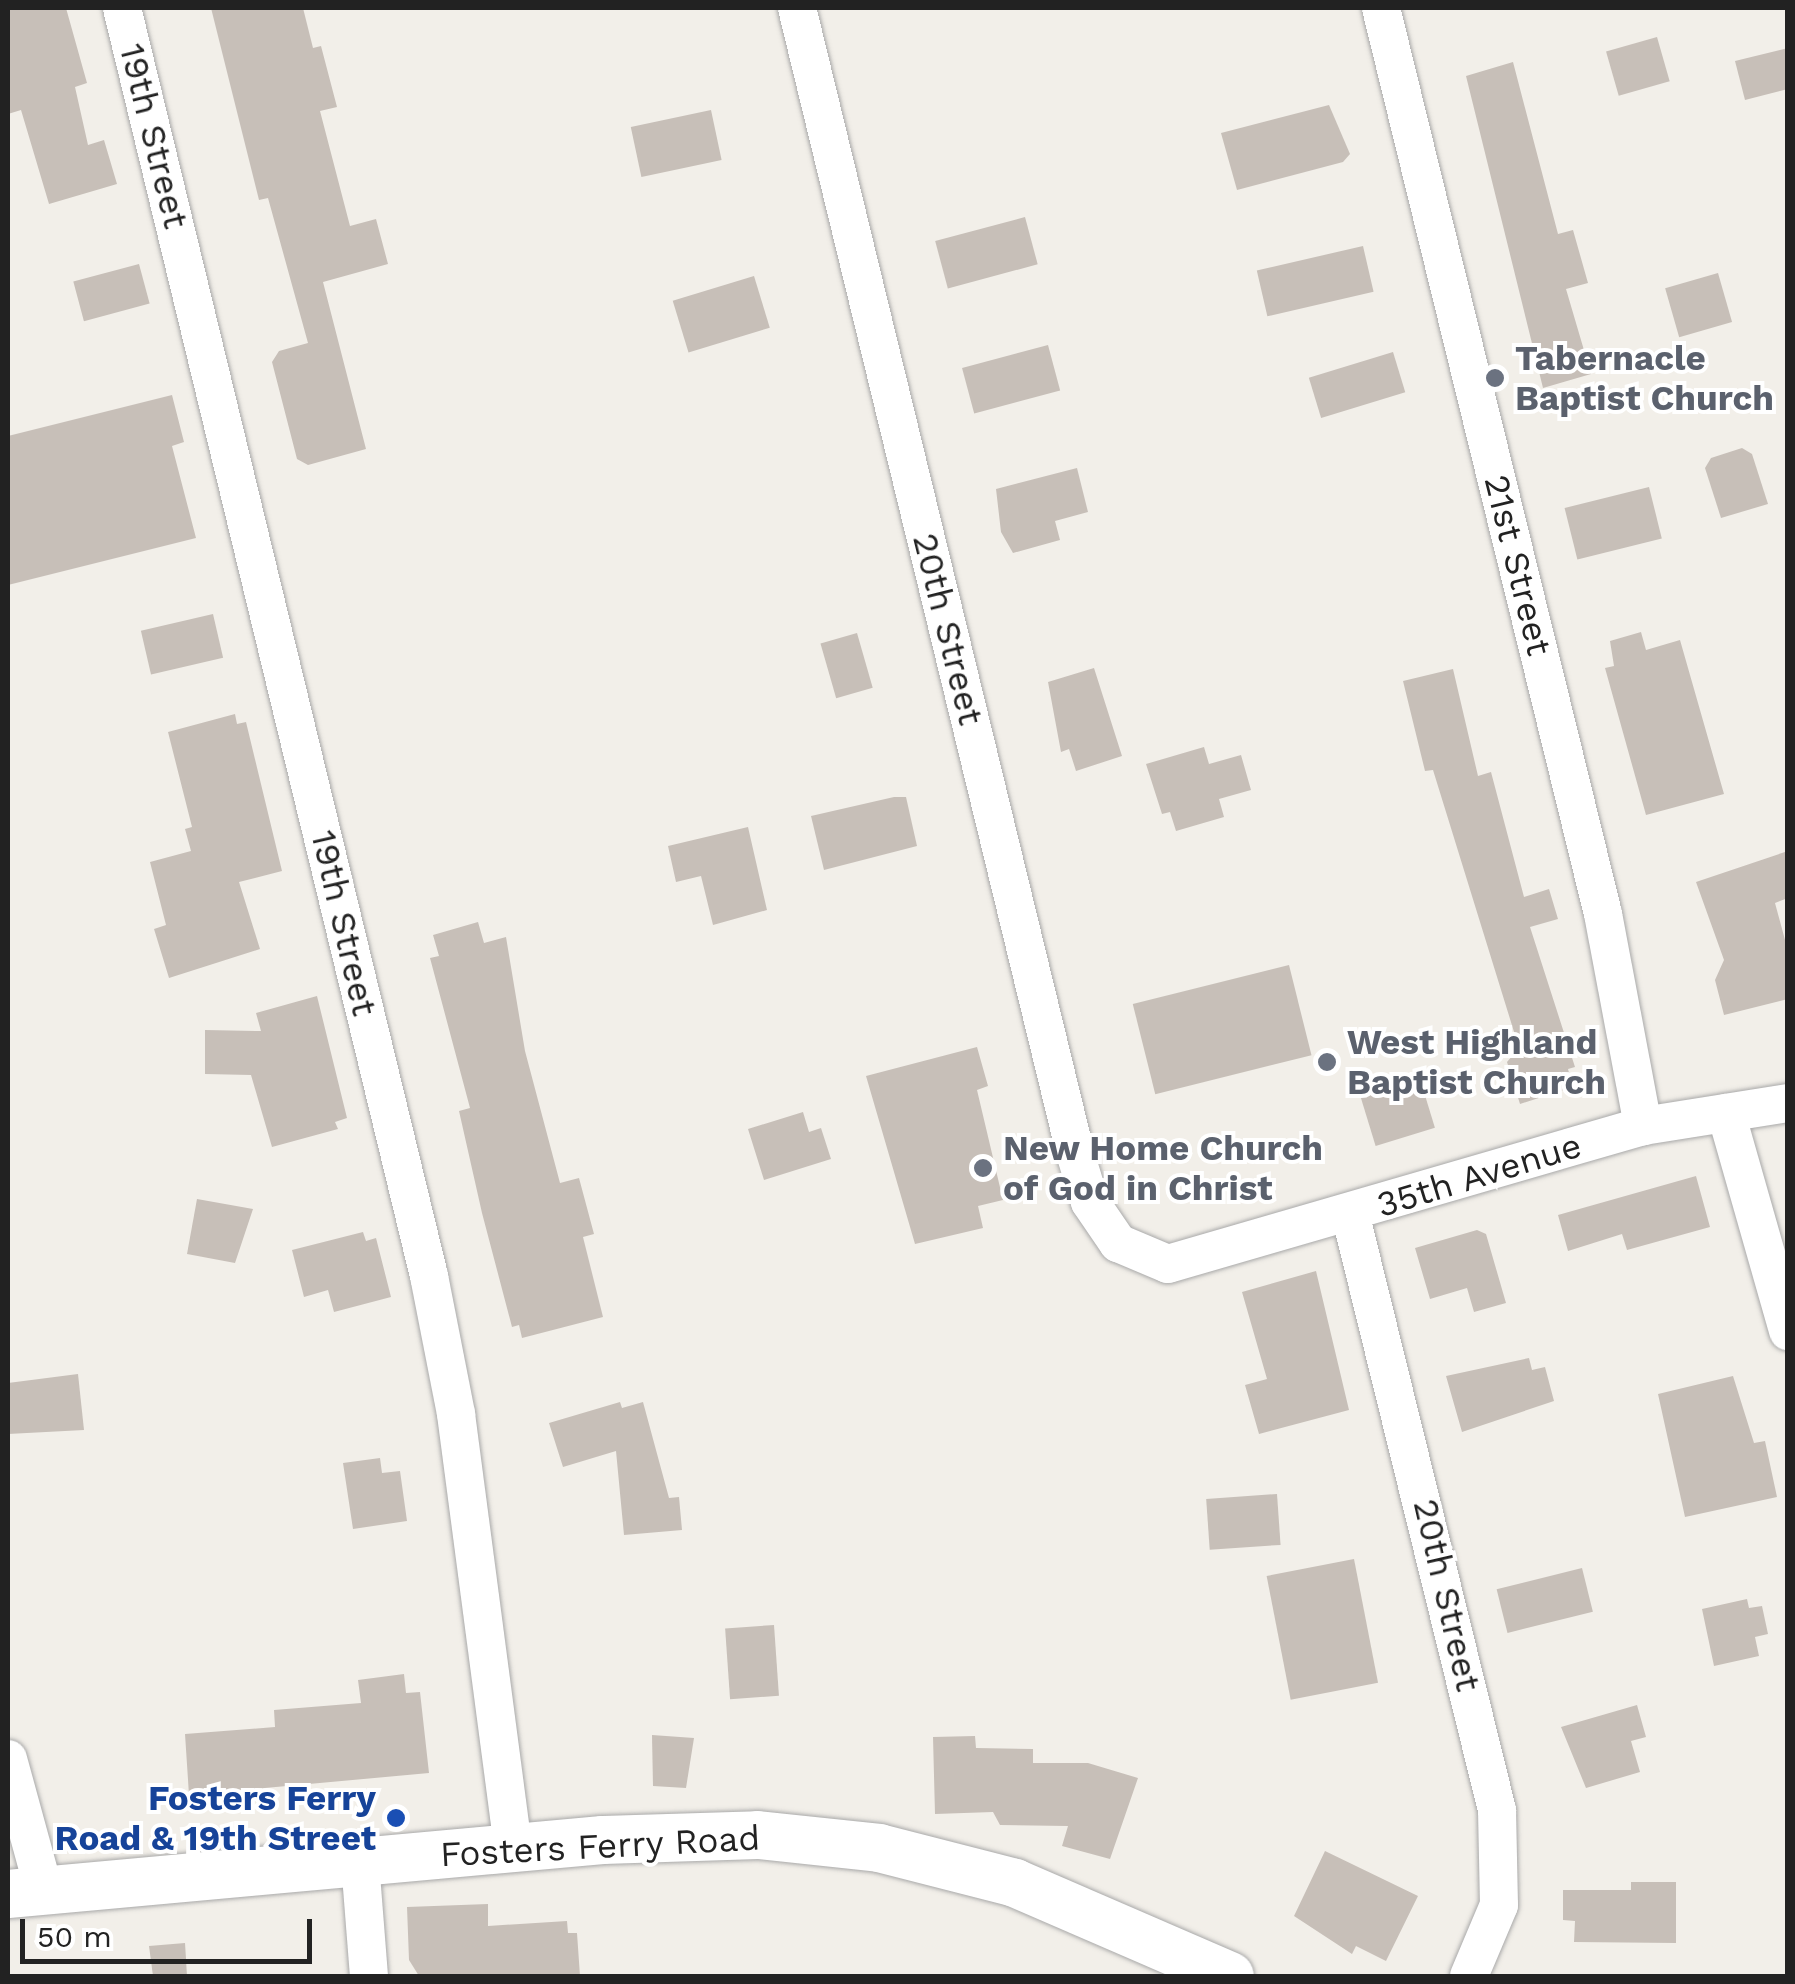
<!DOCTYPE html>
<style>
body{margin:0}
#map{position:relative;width:1795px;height:1984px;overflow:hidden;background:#f2efe9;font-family:"Work Sans",sans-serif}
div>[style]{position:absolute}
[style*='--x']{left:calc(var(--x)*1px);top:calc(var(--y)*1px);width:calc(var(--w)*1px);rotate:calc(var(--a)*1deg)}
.building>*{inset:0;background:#c7bfb8;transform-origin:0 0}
.roads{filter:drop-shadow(0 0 2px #a9a9a9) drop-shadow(0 0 2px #a9a9a9)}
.minor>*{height:38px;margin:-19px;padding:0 19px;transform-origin:19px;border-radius:19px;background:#fff}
.tertiary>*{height:48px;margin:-24px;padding:0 24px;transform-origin:24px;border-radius:24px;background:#fff}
.dots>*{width:28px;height:28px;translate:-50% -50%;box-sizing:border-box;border:5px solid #fff;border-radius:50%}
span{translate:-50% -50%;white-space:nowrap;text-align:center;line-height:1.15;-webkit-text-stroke:8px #fff;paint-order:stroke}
.street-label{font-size:35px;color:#222}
.worship-label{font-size:35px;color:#5b616d;font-weight:700}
.left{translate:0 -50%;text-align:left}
.transit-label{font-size:35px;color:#164399;font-weight:700}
.right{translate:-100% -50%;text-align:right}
.frame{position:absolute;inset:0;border:10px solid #222;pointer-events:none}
.scale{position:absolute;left:20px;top:1919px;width:292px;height:45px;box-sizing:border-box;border:5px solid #222;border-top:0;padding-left:12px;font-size:30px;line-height:35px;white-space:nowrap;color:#222;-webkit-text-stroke:8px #fff;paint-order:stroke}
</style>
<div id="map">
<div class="building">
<div style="clip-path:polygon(8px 8px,66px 8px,87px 83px,75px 87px,88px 145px,104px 140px,117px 184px,49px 204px,21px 110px,8px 114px)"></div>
<div style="clip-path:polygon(211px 8px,303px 8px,313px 48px,321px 46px,337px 107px,320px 111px,350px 226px,376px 219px,388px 264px,323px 282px,366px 449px,308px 465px,297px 459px,272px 362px,279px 351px,308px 343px,268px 198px,259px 200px)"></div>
<div style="left:1657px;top:37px;width:46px;height:53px;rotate:74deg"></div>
<div style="clip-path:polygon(1788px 48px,1788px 89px,1745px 100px,1735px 61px)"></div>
<div style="clip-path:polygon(1513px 62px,1558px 234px,1573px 230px,1588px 283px,1566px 289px,1591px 374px,1543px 388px,1466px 76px)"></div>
<div style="clip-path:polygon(1329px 105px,1350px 154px,1343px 162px,1237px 190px,1221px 133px)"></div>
<div style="left:711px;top:110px;width:51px;height:82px;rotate:78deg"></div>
<div style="left:1025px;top:217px;width:49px;height:93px;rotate:75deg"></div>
<div style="left:1363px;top:246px;width:47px;height:109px;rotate:77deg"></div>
<div style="left:139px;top:264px;width:41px;height:68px;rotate:75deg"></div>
<div style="left:1718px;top:273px;width:51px;height:55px;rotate:74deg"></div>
<div style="left:754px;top:276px;width:54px;height:85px;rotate:73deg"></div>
<div style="left:1048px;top:345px;width:47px;height:89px;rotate:75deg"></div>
<div style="left:1393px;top:352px;width:42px;height:88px;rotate:73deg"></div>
<div style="clip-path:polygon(172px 395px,184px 442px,172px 446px,196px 538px,8px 585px,8px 436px)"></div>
<div style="clip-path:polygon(1742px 448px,1752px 454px,1768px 504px,1721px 518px,1705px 468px,1711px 458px)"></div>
<div style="clip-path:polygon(1077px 468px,1088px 512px,1055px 521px,1060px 540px,1013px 553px,1001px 532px,996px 489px)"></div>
<div style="left:1649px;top:487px;width:53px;height:87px;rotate:76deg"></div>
<div style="left:213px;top:614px;width:45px;height:74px;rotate:77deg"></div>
<div style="clip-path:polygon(1641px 632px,1646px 650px,1680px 640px,1724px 794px,1646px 815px,1605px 668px,1614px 666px,1610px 641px)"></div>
<div style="left:857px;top:633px;width:57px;height:38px;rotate:74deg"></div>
<div style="clip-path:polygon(1094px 668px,1122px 756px,1076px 771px,1069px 749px,1061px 752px,1048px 682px)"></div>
<div style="clip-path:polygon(1453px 669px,1478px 776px,1491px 772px,1524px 897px,1549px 889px,1558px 919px,1530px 927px,1575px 1067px,1568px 1069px,1573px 1087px,1520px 1104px,1507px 1062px,1519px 1048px,1433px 770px,1425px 771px,1403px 681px)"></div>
<div style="clip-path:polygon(235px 714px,237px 724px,246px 722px,282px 871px,239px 882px,260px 949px,169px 978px,154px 929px,166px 925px,150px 862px,191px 851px,185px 829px,192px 827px,168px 732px)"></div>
<div style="clip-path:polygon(1204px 747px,1209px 764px,1241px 755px,1251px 790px,1219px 799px,1224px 817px,1176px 831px,1170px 812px,1162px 814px,1146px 764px)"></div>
<div style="clip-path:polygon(894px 797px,906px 797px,917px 846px,824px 870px,811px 816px)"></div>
<div style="clip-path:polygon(748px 827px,767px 910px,713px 925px,701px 876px,676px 882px,668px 846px)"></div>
<div style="clip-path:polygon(1788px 851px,1788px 898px,1775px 903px,1788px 951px,1788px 999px,1724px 1015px,1715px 980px,1724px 960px,1696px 882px)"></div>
<div style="clip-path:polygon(478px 922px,484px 943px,506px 937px,525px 1051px,560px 1183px,579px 1178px,594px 1234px,583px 1237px,603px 1317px,522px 1338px,519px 1325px,512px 1327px,482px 1213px,459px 1111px,470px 1108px,430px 958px,439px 956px,433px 935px)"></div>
<div style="left:1289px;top:965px;width:93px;height:161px;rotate:76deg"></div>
<div style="clip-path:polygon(317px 996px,347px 1118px,335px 1122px,338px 1129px,272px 1147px,251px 1075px,205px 1074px,205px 1030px,261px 1031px,256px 1013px)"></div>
<div style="clip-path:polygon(977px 1047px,988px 1086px,977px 1090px,1003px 1200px,978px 1206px,983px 1228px,915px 1244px,866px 1076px)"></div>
<div style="left:1420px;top:1079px;width:51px;height:62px;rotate:73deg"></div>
<div style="clip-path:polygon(803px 1112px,809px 1132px,821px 1128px,831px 1159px,764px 1180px,748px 1129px)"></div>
<div style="clip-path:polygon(1696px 1176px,1710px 1227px,1627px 1250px,1622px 1234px,1568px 1251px,1558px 1215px)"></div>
<div style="clip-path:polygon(197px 1199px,253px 1209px,235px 1263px,187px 1254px)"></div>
<div style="clip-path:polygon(1477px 1230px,1486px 1234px,1506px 1303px,1474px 1312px,1467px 1288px,1430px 1299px,1415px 1248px)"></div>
<div style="clip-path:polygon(363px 1232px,366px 1241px,376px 1238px,391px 1297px,334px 1312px,328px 1290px,304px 1297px,292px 1250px)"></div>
<div style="clip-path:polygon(1316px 1271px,1349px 1410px,1259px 1434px,1245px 1385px,1267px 1379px,1242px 1292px)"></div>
<div style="clip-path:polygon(1529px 1358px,1532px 1370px,1545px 1367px,1554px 1401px,1462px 1432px,1446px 1376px)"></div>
<div style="clip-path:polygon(78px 1374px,84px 1430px,8px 1434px,8px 1383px)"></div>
<div style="clip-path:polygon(1733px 1376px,1754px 1443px,1765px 1441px,1777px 1497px,1685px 1517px,1658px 1394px)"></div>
<div style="clip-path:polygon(620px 1402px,622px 1408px,643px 1402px,669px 1498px,679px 1497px,682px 1530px,624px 1535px,616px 1451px,563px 1467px,549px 1423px)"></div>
<div style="clip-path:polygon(380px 1458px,382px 1473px,400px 1471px,407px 1521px,353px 1529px,343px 1463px)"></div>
<div style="left:1277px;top:1494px;width:51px;height:71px;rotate:86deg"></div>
<div style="left:1354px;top:1559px;width:126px;height:89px;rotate:79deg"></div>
<div style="left:1582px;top:1568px;width:45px;height:88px;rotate:76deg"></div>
<div style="clip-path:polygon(1747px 1599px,1749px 1608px,1762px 1606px,1768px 1634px,1755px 1637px,1759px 1656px,1714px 1666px,1702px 1609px)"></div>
<div style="left:774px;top:1625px;width:71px;height:49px;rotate:86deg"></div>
<div style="clip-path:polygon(404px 1674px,406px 1693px,420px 1692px,429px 1773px,189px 1795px,185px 1734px,275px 1727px,274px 1710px,361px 1703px,358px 1680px)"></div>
<div style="clip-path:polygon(1637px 1705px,1646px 1737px,1631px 1741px,1640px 1772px,1586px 1788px,1561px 1727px)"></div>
<div style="clip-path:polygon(652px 1735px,694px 1738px,686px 1788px,653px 1786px)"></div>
<div style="clip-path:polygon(975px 1736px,976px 1748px,1033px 1749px,1033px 1763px,1088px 1763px,1138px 1778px,1110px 1859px,1062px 1846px,1068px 1826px,1000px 1825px,993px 1812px,935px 1814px,933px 1737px)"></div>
<div style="clip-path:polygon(1325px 1851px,1418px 1896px,1386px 1961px,1356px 1946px,1352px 1954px,1294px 1916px)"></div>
<div style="clip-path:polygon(1631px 1882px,1676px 1882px,1676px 1943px,1574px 1942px,1575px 1921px,1563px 1920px,1563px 1890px,1631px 1890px)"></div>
<div style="clip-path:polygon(488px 1904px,488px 1926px,567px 1921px,568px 1933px,577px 1933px,580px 1976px,419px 1976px,409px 1960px,407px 1907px)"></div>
<div style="clip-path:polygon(185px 1943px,187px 1976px,153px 1976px,149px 1946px)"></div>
</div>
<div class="roads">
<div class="minor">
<div style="--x:122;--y:8;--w:1305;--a:76.39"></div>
<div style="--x:429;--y:1276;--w:141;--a:78.9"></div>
<div style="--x:456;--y:1414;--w:439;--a:82.5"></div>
<div style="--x:797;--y:8;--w:1181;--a:76.34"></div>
<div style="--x:1076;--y:1156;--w:48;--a:73.1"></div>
<div style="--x:1090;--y:1202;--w:50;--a:55.7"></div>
<div style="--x:1118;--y:1243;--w:54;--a:22.8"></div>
<div style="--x:1168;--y:1264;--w:495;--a:-16.2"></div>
<div style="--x:1643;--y:1126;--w:147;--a:-9"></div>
<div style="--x:1381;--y:8;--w:933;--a:76.23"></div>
<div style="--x:1603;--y:914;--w:216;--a:79.3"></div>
<div style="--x:1726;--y:1113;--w:227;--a:74.1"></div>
<div style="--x:1350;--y:1213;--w:615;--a:76.17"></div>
<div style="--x:1497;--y:1810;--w:95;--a:88.8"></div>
<div style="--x:1499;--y:1905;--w:77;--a:112.9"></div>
<div style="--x:8;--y:1759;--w:137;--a:74.7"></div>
<div style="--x:360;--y:1862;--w:114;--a:85.5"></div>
</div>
<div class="tertiary">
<div style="--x:8;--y:1894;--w:597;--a:-5.19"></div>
<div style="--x:603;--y:1840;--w:155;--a:-1.8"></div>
<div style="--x:758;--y:1835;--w:122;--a:6.1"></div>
<div style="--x:879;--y:1848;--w:140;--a:14.4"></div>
<div style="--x:1015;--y:1883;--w:234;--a:23.4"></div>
</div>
</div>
<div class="dots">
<div style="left:1495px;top:378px;background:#6b7280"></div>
<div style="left:1327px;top:1062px;background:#6b7280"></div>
<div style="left:983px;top:1168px;background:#6b7280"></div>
<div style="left:396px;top:1818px;background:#1a4fb4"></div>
</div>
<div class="street-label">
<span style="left:154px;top:136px;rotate:76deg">19th Street</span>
<span style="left:1518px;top:565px;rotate:76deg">21st Street</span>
<span style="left:948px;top:629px;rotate:76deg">20th Street</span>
<span style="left:344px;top:923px;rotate:77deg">19th Street</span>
<span style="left:1479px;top:1175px;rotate:-17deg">35th Avenue</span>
<span style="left:1447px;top:1595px;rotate:77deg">20th Street</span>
<span style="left:600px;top:1846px;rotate:-3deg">Fosters Ferry Road</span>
</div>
<div class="worship-label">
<span class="left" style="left:1515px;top:378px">Tabernacle<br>Baptist Church</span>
<span class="left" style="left:1347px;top:1062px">West Highland<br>Baptist Church</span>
<span class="left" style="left:1003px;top:1168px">New Home Church<br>of God in Christ</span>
</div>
<div class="transit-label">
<span class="right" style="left:376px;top:1818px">Fosters Ferry<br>Road &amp; 19th Street</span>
</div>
<div class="frame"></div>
<div class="scale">50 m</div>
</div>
